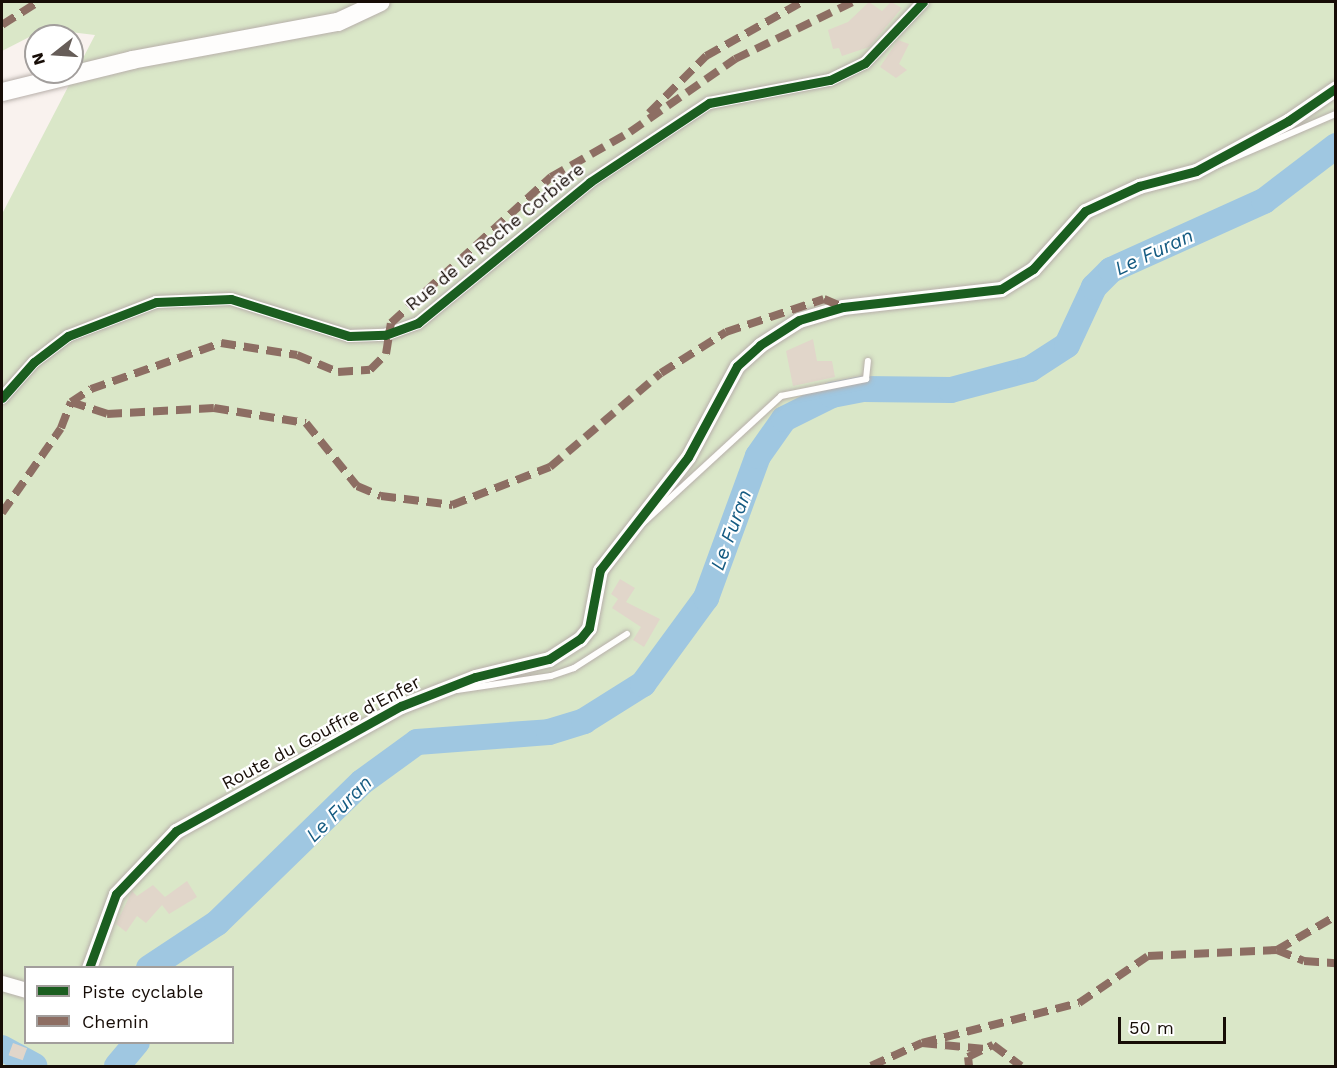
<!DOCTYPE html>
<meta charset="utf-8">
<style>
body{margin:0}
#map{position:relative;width:1337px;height:1068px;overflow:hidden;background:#f9f2ee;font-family:"Work Sans",sans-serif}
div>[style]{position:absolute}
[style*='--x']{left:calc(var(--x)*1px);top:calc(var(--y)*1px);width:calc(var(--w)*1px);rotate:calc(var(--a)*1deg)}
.green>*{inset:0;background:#dae7c8}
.river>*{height:26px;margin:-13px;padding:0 13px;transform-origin:13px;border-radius:13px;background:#9fc7e1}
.building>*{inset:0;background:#e1d6ca;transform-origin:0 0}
.roads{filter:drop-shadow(0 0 2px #b7afaa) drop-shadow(0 0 2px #b7afaa)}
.service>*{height:6px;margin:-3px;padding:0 3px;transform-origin:3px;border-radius:3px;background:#fefdfc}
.minor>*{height:12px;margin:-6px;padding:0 6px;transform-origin:6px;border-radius:6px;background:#fefdfc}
.tertiary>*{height:15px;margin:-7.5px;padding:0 7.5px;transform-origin:7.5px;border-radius:7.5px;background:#fefdfc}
.secondary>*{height:18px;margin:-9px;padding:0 9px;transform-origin:9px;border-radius:9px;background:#fefdfc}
.quiet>*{height:8px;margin-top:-4px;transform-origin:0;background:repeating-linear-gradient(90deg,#8d6e63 0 15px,transparent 0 23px)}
.cycleway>*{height:9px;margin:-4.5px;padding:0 4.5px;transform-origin:4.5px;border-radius:4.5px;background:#1b5e20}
span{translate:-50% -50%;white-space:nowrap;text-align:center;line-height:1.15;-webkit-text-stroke:4.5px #fff;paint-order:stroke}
.street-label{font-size:18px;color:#170d07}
.water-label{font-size:20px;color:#155b82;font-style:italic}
.frame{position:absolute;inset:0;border:3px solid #170d07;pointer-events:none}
.legend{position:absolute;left:24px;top:966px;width:210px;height:78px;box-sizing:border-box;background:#fff;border:2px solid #a29e9c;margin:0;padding:8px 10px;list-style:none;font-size:18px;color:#170d07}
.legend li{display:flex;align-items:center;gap:12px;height:30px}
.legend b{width:30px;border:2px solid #a29e9c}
.north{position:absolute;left:24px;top:24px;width:60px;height:60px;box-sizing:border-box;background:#fff;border:2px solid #a29e9c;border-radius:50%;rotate:253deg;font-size:16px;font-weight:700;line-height:24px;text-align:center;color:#170d07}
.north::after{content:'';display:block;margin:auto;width:21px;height:27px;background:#665d58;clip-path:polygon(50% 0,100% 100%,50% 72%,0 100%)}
.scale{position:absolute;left:1118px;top:1017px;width:108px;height:27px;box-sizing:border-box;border:3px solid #170d07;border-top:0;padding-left:8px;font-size:18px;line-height:21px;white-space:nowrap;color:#170d07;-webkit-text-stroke:4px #fff;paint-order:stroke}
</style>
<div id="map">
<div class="green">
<div style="clip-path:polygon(evenodd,2px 2px,1335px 2px,1335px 1066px,2px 1066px,2px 214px,95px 35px,45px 29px,2px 51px,2px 2px,26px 968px,232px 968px,232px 1042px,26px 1042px,26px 968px)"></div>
</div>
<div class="river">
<div style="--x:149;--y:968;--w:82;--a:-33.5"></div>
<div style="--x:217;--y:923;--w:202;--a:-44.2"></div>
<div style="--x:362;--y:782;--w:68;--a:-36"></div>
<div style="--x:417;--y:742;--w:132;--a:-4.3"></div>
<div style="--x:549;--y:732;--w:37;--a:-17"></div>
<div style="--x:584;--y:721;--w:70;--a:-32.1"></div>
<div style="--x:643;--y:684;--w:107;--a:-53.8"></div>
<div style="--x:706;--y:598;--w:151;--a:-69.9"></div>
<div style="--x:758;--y:456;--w:45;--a:-54.9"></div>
<div style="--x:784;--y:419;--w:54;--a:-26.6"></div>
<div style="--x:832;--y:395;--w:33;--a:-11"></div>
<div style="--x:864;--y:389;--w:87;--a:0.7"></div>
<div style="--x:951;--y:390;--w:82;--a:-14.9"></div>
<div style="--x:1030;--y:369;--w:44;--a:-33"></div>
<div style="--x:1067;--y:345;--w:64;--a:-65"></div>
<div style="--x:1094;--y:287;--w:24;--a:-45"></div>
<div style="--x:1111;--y:270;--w:168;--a:-24.3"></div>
<div style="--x:1264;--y:201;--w:91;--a:-37.4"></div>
<div style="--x:2;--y:1048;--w:37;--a:29"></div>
<div style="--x:117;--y:1066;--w:31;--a:-50"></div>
</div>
<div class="building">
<div style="clip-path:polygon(869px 2px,882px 11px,891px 2px,902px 8px,869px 47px,842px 56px,839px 48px,833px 49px,828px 30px,848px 22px)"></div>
<div style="clip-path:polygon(898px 40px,909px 44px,899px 64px,907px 70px,896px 78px,880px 67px)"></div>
<div style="clip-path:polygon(813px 339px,817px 361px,832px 361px,835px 377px,793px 386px,786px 351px)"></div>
<div style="clip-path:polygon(620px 579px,635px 588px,626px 602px,660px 619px,644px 647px,633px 640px,641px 627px,612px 608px,618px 599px,611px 594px)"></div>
<div style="clip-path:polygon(187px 881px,197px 897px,169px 914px,162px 905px,146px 923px,137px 916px,126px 932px,116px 924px,132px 891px,137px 896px,153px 885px,165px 897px)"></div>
<div style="left:13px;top:1043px;width:15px;height:13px;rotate:20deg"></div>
</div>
<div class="roads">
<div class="service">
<div style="--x:1215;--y:166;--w:132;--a:-23.3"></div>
<div style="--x:642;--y:524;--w:189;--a:-42.6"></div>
<div style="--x:781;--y:396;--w:87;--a:-11.3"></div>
<div style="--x:866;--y:379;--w:18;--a:-84"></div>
<div style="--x:457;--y:690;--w:95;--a:-8.5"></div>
<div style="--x:551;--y:676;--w:24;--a:-19"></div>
<div style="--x:574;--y:668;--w:63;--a:-32.7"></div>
</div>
<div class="minor">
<div style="--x:2;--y:398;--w:48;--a:-48.4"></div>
<div style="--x:34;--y:362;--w:43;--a:-37.4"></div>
<div style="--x:68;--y:336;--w:94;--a:-21.1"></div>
<div style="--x:156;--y:302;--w:75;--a:-2.3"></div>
<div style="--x:231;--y:299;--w:124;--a:17.4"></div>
<div style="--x:349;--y:336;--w:36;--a:-2"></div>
<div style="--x:385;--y:335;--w:35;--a:-20"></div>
<div style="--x:418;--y:323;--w:222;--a:-39.3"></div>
<div style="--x:590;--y:182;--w:143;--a:-33.6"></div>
<div style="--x:709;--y:103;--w:123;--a:-10.8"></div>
<div style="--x:830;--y:80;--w:39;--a:-26"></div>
<div style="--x:865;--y:63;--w:84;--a:-46.4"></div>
</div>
<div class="tertiary">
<div style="--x:89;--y:968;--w:79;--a:-70"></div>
<div style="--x:116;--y:894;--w:87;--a:-46.4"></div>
<div style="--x:176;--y:831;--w:257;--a:-29.1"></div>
<div style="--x:401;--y:706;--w:79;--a:-21.4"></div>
<div style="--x:475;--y:677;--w:76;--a:-13.7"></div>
<div style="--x:549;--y:659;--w:37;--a:-33"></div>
<div style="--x:580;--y:639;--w:14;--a:-51"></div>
<div style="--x:589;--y:628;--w:59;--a:-79.3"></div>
<div style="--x:600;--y:570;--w:143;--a:-52.1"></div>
<div style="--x:688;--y:457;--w:103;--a:-61.7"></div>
<div style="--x:737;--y:366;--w:31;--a:-42"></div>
<div style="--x:760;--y:345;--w:46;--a:-32.7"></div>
<div style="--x:799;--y:320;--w:46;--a:-16.5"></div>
<div style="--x:843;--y:307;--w:159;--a:-6.5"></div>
<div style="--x:1001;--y:289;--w:38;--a:-32"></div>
<div style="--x:1033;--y:269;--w:78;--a:-48.1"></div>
<div style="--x:1085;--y:211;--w:60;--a:-24.8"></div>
<div style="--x:1139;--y:186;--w:59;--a:-14.7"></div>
<div style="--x:1196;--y:171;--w:105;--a:-28.5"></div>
<div style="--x:1288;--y:121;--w:58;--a:-34.5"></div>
<div style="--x:2;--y:983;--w:25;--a:16"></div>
</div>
<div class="secondary">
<div style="--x:2;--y:92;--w:134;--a:-13.8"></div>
<div style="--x:132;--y:60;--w:209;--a:-10.5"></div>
<div style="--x:338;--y:22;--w:47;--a:-24.9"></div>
</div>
</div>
<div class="quiet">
<div style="--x:2;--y:25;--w:43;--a:-32.6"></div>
<div style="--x:649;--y:113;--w:81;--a:-45"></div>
<div style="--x:706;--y:56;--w:110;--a:-29.4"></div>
<div style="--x:71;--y:402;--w:38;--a:18"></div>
<div style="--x:107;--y:414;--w:107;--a:-3.2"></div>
<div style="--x:214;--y:408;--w:93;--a:9.3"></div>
<div style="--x:306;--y:423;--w:81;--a:51"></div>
<div style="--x:357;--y:486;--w:26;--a:23"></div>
<div style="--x:381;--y:496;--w:72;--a:7.2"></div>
<div style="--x:452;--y:505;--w:105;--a:-21.2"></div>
<div style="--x:550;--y:467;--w:145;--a:-40.3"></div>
<div style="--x:661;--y:373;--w:77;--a:-32.2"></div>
<div style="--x:726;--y:332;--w:103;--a:-18.6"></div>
<div style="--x:824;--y:299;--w:21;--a:23"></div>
<div style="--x:2;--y:513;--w:103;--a:-55.2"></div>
<div style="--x:61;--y:428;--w:28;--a:-69"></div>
<div style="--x:71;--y:402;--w:24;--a:-33"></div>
<div style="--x:91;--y:389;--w:138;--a:-19.5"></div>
<div style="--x:221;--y:343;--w:77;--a:9"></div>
<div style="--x:297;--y:355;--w:44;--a:22.5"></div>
<div style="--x:338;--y:372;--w:32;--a:-4"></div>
<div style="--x:370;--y:370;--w:23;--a:-45"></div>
<div style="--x:386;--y:354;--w:31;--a:-81"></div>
<div style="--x:391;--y:323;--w:217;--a:-42.4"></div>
<div style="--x:551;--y:177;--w:91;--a:-29.7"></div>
<div style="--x:630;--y:132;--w:128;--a:-34.8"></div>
<div style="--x:735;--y:59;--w:131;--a:-25.8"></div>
<div style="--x:1277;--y:950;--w:29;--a:22"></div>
<div style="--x:1304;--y:961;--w:32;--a:4"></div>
<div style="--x:922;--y:1043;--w:162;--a:-14.3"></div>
<div style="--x:1079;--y:1003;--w:83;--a:-34.3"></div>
<div style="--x:1148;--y:956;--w:129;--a:-2.7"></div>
<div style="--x:1277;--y:950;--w:68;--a:-30"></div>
<div style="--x:871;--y:1066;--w:56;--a:-24.3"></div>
<div style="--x:922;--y:1043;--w:63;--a:5.4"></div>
<div style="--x:969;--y:1066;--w:9;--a:-96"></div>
<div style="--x:968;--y:1057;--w:28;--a:-26"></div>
<div style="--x:993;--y:1045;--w:35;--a:37"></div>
</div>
<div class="cycleway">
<div style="--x:2;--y:398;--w:48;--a:-48.4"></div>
<div style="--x:34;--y:362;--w:43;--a:-37.4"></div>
<div style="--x:68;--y:336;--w:94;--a:-21.1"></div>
<div style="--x:156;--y:302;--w:75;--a:-2.3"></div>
<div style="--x:231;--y:299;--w:124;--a:17.4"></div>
<div style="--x:349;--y:336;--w:36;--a:-2"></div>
<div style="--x:385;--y:335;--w:35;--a:-20"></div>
<div style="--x:418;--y:323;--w:222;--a:-39.3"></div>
<div style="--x:590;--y:182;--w:143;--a:-33.6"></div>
<div style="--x:709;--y:103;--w:123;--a:-10.8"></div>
<div style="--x:830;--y:80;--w:39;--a:-26"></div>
<div style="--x:865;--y:63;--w:84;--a:-46.4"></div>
<div style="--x:89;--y:968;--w:79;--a:-70"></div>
<div style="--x:116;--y:894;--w:87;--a:-46.4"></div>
<div style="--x:176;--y:831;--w:257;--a:-29.1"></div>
<div style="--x:401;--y:706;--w:79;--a:-21.4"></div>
<div style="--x:475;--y:677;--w:76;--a:-13.7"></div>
<div style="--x:549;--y:659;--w:37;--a:-33"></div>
<div style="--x:580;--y:639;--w:14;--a:-51"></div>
<div style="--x:589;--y:628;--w:59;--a:-79.3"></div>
<div style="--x:600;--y:570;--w:143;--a:-52.1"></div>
<div style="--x:688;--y:457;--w:103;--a:-61.7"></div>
<div style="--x:737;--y:366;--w:31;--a:-42"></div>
<div style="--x:760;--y:345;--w:46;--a:-32.7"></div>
<div style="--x:799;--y:320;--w:46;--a:-16.5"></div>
<div style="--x:843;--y:307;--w:159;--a:-6.5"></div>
<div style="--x:1001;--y:289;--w:38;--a:-32"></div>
<div style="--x:1033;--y:269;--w:78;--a:-48.1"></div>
<div style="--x:1085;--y:211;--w:60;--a:-24.8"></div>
<div style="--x:1139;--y:186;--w:59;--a:-14.7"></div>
<div style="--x:1196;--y:171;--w:105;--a:-28.5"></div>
<div style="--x:1288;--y:121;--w:58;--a:-34.5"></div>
</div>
<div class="street-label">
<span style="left:495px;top:237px;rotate:-39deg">Rue de la Roche Corbière</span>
<span style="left:321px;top:733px;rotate:-28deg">Route du Gouffre d'Enfer</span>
</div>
<div class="water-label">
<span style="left:1154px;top:252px;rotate:-25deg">Le Furan</span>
<span style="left:731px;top:530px;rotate:-70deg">Le Furan</span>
<span style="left:339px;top:809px;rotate:-45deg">Le Furan</span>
</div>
<div class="frame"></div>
<ul class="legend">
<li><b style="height:8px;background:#1b5e20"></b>Piste cyclable</li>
<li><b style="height:8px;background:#8d6e63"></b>Chemin</li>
</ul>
<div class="north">N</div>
<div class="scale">50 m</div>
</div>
